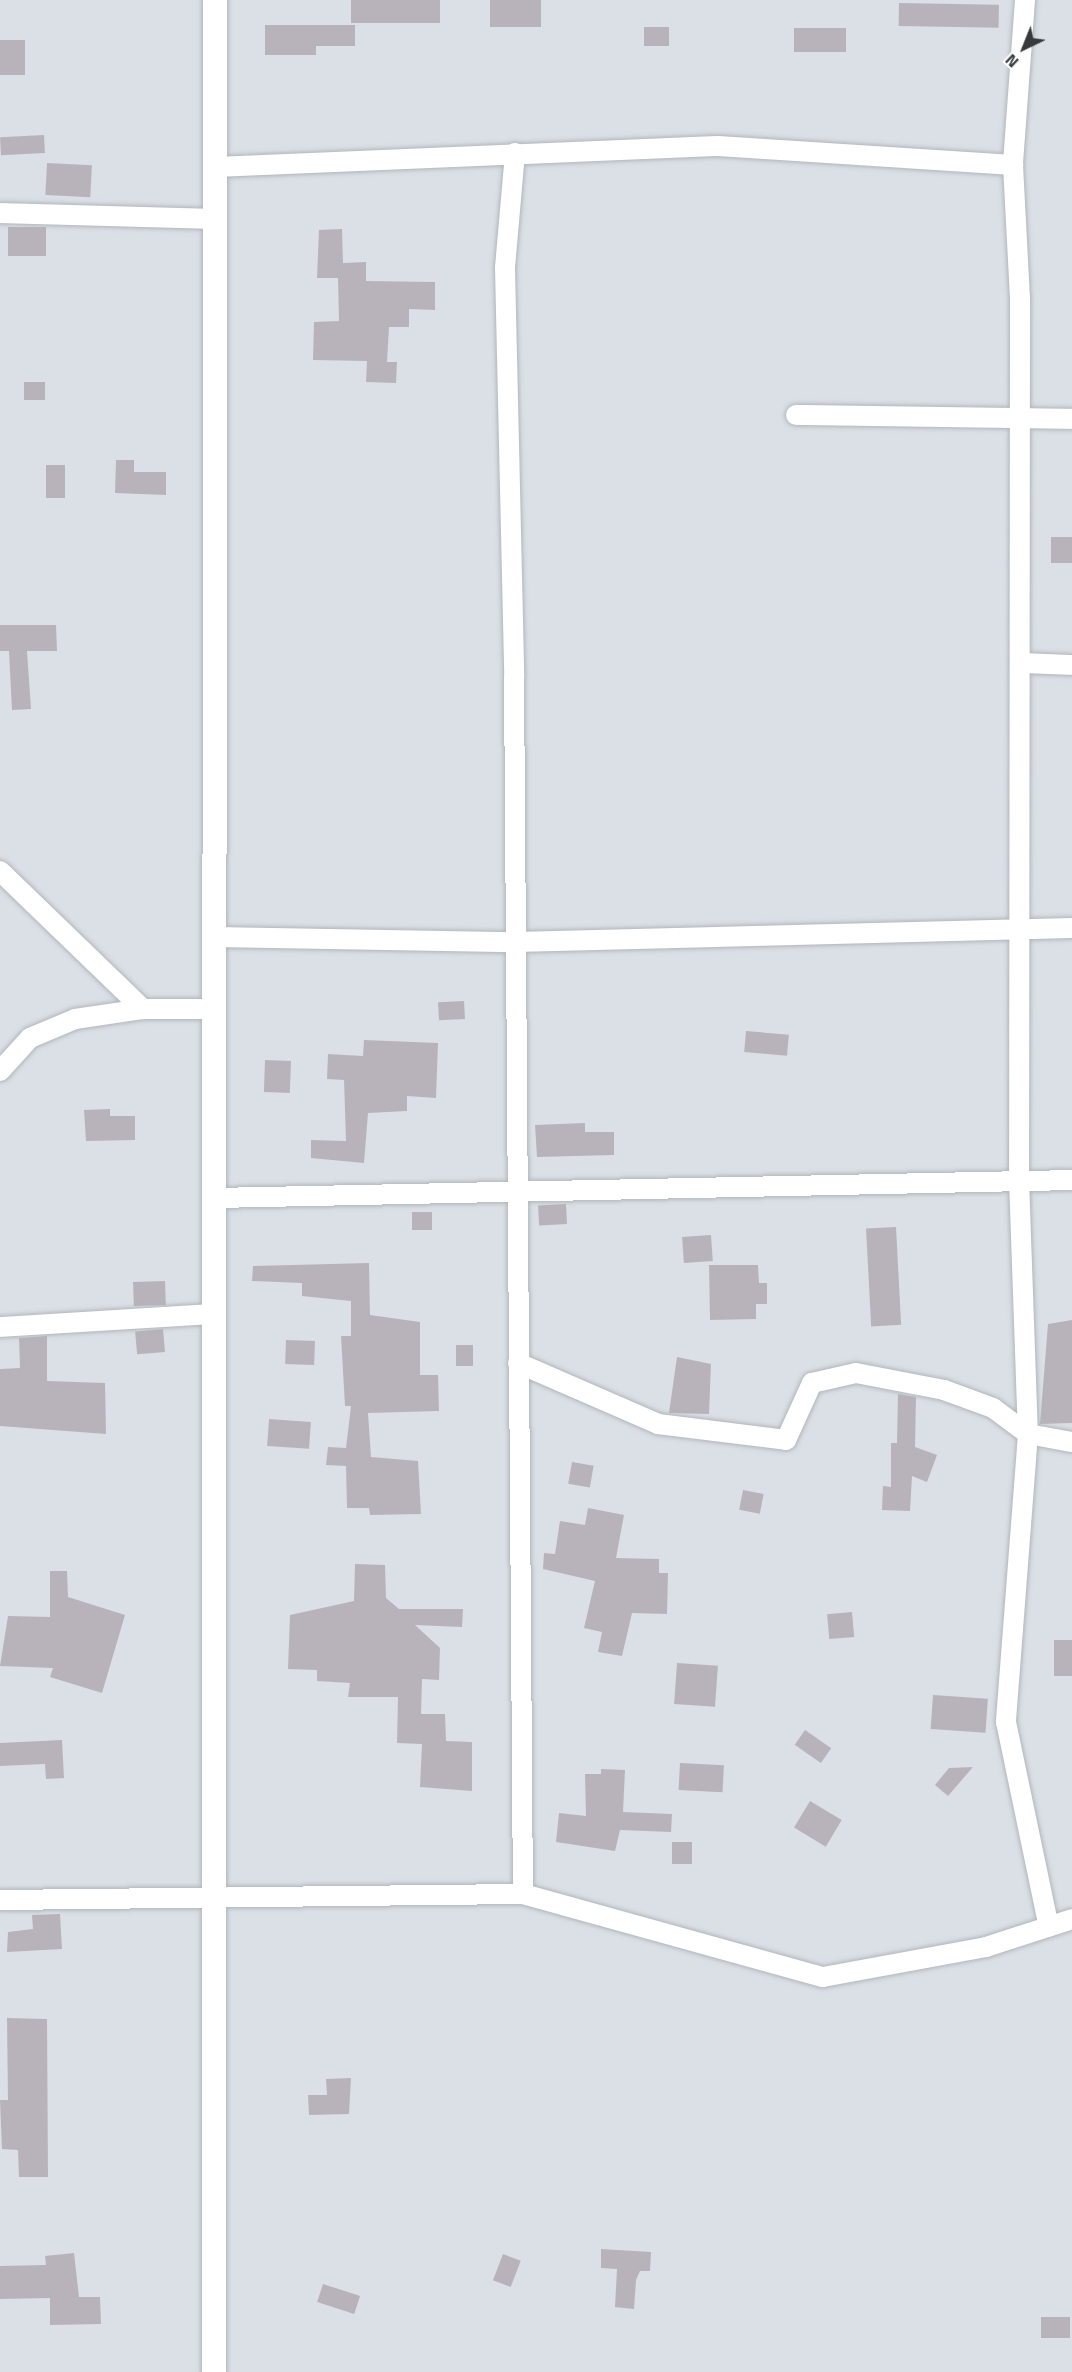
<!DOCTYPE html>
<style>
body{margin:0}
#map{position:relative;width:1072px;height:2372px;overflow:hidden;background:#dbe0e6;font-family:"Titillium Web",sans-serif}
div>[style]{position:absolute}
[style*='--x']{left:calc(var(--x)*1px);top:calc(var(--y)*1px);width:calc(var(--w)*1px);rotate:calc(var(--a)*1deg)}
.building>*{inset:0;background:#b8b3ba;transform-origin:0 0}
.roads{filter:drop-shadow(0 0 2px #b1b6bc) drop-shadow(0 0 2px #b1b6bc)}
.minor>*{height:20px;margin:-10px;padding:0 10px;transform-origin:10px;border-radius:10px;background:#fff}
.tertiary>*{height:24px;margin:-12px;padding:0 12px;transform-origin:12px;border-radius:12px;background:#fff}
span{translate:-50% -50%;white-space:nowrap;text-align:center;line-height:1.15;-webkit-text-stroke:4.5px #fff;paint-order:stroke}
.north{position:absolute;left:994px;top:18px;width:60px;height:60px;-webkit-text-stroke:4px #fff;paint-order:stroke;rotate:223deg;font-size:16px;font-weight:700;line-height:24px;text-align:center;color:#373a3c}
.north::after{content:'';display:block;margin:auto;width:21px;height:27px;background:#373a3c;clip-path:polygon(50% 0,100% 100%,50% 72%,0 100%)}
</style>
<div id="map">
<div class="building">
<div style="left:351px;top:0;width:89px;height:23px"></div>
<div style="left:490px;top:0;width:51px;height:27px"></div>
<div style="left:899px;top:3px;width:100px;height:23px;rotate:1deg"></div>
<div style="clip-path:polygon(265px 25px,355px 25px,355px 46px,316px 46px,316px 55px,265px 55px)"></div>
<div style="left:644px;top:27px;width:25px;height:19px"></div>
<div style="left:794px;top:28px;width:52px;height:24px"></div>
<div style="left:0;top:40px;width:25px;height:35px"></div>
<div style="left:44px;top:135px;width:18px;height:44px;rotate:87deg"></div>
<div style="left:47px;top:163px;width:45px;height:32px;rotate:3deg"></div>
<div style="left:46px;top:227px;width:29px;height:38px;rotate:90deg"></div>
<div style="clip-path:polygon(342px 229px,343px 263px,366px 262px,366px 281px,435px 282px,435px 310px,409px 309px,409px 327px,389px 327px,387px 362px,397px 362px,396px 383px,366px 382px,367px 361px,313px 360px,314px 322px,339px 321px,338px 278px,317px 278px,319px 230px)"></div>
<div style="left:24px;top:382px;width:21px;height:18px"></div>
<div style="clip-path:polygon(116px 460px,134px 460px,134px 472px,166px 472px,166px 495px,115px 493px)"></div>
<div style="left:46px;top:465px;width:19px;height:33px"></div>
<div style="left:1051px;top:537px;width:21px;height:26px"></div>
<div style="clip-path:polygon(0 625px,56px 625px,57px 651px,27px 651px,31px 709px,12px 710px,9px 651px,0 651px)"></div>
<div style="left:464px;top:1001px;width:18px;height:26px;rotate:87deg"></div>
<div style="left:746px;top:1031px;width:43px;height:21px;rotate:5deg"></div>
<div style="clip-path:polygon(364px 1040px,438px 1043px,436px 1098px,407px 1096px,407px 1111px,368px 1113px,364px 1163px,311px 1158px,311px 1140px,346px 1141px,344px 1080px,327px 1079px,328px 1054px,363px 1056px)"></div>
<div style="left:265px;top:1060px;width:26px;height:32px;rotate:2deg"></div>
<div style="clip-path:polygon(110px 1109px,110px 1116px,135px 1116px,135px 1140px,86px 1141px,84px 1110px)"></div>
<div style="clip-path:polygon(585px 1123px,585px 1132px,614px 1132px,614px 1155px,537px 1157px,535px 1125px)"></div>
<div style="left:566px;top:1204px;width:20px;height:28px;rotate:87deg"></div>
<div style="left:432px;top:1212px;width:18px;height:20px;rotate:90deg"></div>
<div style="left:896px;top:1227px;width:98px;height:30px;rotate:87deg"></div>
<div style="left:711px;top:1235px;width:26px;height:29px;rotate:86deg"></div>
<div style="clip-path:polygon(369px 1263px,370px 1315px,420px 1322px,420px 1375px,438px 1375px,439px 1411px,368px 1413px,371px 1457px,418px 1461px,421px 1514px,370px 1515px,369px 1508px,347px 1508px,346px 1466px,326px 1465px,328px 1447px,346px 1448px,351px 1406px,345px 1406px,341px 1336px,351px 1336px,351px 1301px,302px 1296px,302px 1283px,252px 1281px,253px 1266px)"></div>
<div style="clip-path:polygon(709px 1265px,758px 1265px,759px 1283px,767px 1283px,767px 1304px,756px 1304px,756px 1319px,710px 1320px)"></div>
<div style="left:165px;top:1281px;width:24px;height:32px;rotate:88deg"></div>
<div style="clip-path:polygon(1072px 1320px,1072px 1423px,1040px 1424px,1048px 1324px)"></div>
<div style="left:163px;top:1329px;width:23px;height:28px;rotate:85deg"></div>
<div style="clip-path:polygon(47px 1336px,47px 1381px,105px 1383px,106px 1434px,0 1426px,0 1369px,20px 1368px,19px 1338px)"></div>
<div style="left:286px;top:1340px;width:29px;height:24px;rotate:2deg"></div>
<div style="left:456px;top:1345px;width:17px;height:21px"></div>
<div style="clip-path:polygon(677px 1357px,711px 1364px,709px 1414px,669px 1413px)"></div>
<div style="clip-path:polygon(898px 1394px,916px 1397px,915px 1447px,937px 1455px,927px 1482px,912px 1476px,910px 1511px,882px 1510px,883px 1486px,891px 1487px,891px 1443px,897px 1443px)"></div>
<div style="left:269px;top:1419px;width:42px;height:27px;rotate:4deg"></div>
<div style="left:572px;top:1462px;width:22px;height:22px;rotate:10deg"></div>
<div style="left:743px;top:1490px;width:21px;height:20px;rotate:11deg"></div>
<div style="clip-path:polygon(588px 1508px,624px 1515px,616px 1558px,659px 1559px,659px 1573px,668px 1573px,667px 1614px,632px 1613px,622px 1656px,598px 1652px,602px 1632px,584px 1628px,595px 1581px,543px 1569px,544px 1553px,555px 1554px,560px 1521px,585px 1525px)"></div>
<div style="clip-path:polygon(355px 1564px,385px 1565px,386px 1598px,399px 1609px,463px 1609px,462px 1627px,415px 1625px,440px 1648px,439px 1680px,422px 1679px,421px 1714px,445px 1714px,446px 1741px,472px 1742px,472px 1791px,420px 1787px,422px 1744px,397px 1743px,398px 1697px,348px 1697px,350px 1683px,317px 1681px,317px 1670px,288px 1669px,290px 1615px,354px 1601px)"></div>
<div style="clip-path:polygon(50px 1571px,67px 1571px,68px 1597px,125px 1615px,102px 1693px,50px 1677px,53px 1668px,0 1666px,8px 1616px,50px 1617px)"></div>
<div style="left:852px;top:1612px;width:25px;height:25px;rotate:85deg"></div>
<div style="left:1054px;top:1640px;width:18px;height:36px"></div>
<div style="left:677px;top:1663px;width:41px;height:41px;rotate:4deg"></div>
<div style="left:933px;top:1695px;width:55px;height:34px;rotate:4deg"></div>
<div style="left:805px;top:1730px;width:32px;height:18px;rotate:35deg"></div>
<div style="clip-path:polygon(62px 1740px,64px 1778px,46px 1779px,45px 1764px,0 1766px,0 1743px)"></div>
<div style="left:680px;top:1763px;width:44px;height:27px;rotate:3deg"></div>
<div style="clip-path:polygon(973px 1767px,948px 1796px,935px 1785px,949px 1768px)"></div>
<div style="clip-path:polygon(601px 1769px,625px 1770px,623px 1812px,672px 1814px,671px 1832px,620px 1830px,615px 1851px,556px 1842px,559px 1813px,586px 1816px,585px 1774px,601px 1774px)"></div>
<div style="left:810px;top:1801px;width:37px;height:31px;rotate:31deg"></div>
<div style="left:672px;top:1842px;width:20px;height:22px"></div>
<div style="clip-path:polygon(60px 1914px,62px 1949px,7px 1952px,8px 1932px,33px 1929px,32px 1915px)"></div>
<div style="clip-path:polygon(7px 2018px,47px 2019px,48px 2177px,19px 2177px,18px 2150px,2px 2149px,0 2100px,8px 2100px)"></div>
<div style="clip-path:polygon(351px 2078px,349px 2114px,309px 2115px,308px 2095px,327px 2095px,326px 2079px)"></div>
<div style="clip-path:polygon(601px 2249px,651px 2252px,650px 2271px,640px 2271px,636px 2280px,634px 2309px,615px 2307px,617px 2269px,601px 2268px)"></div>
<div style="clip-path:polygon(74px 2253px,79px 2297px,100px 2297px,101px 2324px,50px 2325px,50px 2298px,0 2299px,0 2266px,46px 2265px,45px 2256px)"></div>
<div style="left:503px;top:2254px;width:19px;height:28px;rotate:21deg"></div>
<div style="left:323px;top:2284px;width:39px;height:19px;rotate:18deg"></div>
<div style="left:1041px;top:2317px;width:29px;height:21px"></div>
</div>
<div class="roads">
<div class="minor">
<div style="--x:1025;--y:0;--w:165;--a:94.2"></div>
<div style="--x:1013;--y:165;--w:132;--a:87"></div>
<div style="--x:1020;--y:297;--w:882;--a:90.06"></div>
<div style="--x:1019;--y:1179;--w:255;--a:88"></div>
<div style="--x:1028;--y:1434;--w:289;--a:94.4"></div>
<div style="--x:1006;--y:1722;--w:209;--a:78.2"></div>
<div style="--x:515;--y:153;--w:115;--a:95"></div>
<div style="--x:505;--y:268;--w:409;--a:88.7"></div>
<div style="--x:514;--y:677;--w:1217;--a:89.58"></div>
<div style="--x:215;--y:167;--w:503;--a:-2.39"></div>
<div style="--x:718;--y:146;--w:296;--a:3.7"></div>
<div style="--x:0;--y:213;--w:215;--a:1.6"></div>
<div style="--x:796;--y:415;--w:276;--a:0.8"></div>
<div style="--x:1020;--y:663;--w:52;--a:2.2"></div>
<div style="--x:0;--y:871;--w:199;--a:44"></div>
<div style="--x:215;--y:937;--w:300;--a:1"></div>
<div style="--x:515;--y:942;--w:557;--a:-1.44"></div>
<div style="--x:0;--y:1071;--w:45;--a:-47.7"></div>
<div style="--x:30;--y:1038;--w:49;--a:-22.9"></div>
<div style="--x:75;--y:1019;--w:69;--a:-8.4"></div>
<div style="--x:143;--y:1009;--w:72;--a:0"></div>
<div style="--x:215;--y:1198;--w:857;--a:-1.2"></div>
<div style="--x:0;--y:1327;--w:215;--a:-3.5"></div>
<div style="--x:518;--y:1363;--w:153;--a:23.5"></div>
<div style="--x:658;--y:1424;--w:129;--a:7.1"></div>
<div style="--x:786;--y:1440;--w:63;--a:-65.5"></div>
<div style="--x:812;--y:1383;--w:45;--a:-12.8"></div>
<div style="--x:856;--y:1373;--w:90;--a:10.9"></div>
<div style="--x:944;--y:1390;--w:52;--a:20.2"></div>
<div style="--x:993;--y:1408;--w:44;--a:36.6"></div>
<div style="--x:1028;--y:1434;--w:45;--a:10.3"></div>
<div style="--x:0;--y:1900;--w:523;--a:-0.66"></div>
<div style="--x:523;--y:1894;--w:311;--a:15.5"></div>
<div style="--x:823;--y:1977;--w:166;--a:-10.4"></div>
<div style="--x:986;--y:1947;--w:90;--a:-18"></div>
</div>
<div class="tertiary">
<div style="--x:214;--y:2372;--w:2372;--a:-89.98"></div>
</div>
</div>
<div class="north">N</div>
</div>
